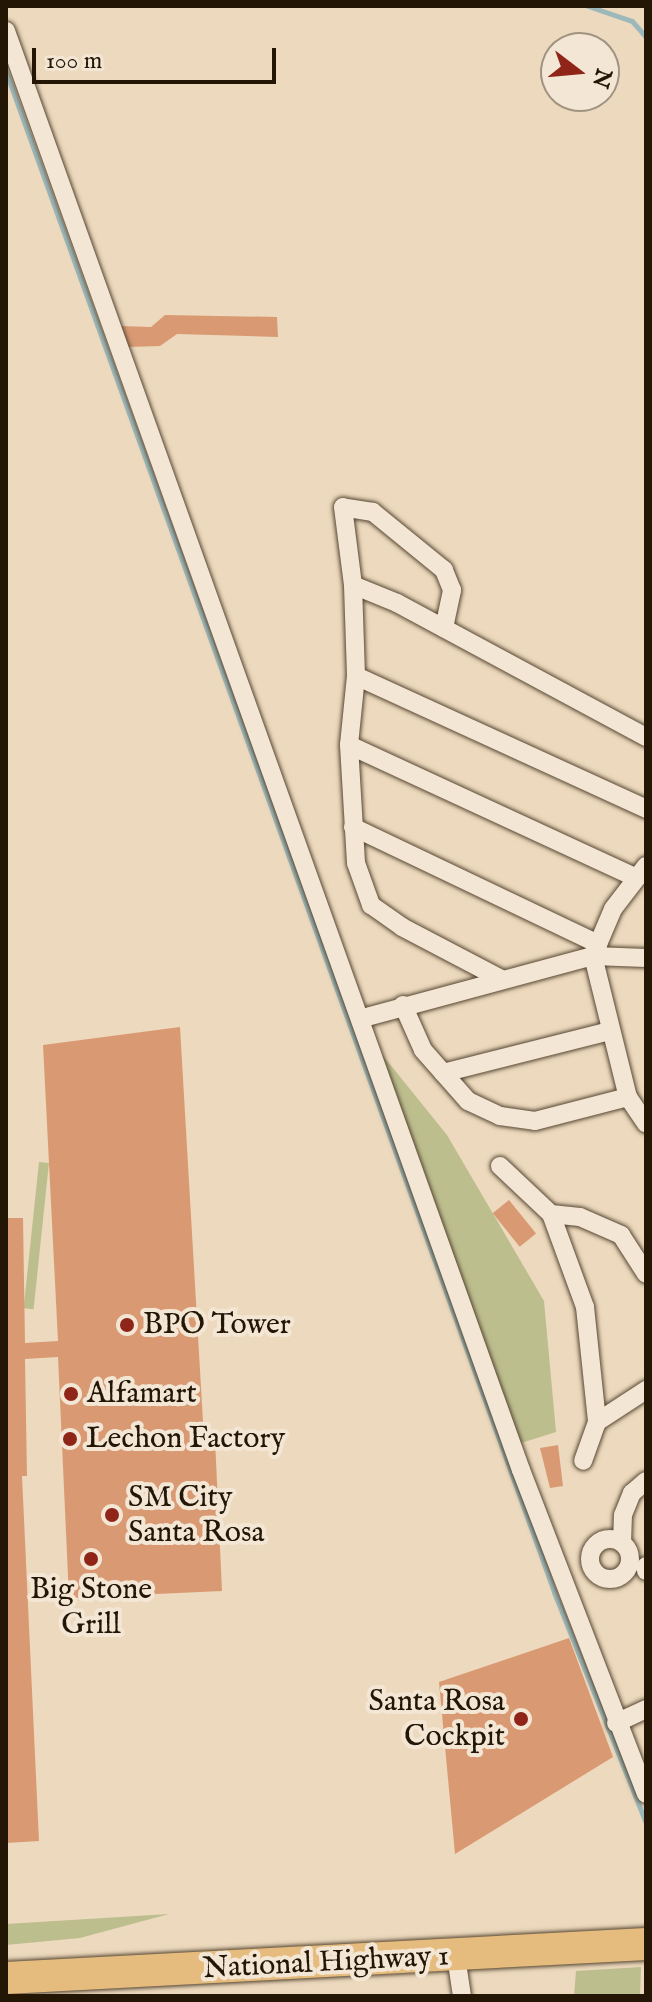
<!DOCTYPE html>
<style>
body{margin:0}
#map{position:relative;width:652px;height:2002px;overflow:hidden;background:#edd9bd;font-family:"IM FELL English",serif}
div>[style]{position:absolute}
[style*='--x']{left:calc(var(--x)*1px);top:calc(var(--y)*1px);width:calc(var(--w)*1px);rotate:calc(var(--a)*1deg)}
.green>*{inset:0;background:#bdbe8e;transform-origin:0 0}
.stream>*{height:5px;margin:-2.5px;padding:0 2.5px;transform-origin:2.5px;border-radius:2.5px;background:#9db8ba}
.building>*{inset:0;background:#d99a73;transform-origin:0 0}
.roads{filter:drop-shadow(0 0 2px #564733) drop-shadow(0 0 2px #564733)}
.street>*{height:18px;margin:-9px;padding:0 9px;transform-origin:9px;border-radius:9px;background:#f3e6d4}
.street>.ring{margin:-9px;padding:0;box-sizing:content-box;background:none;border:18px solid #f3e6d4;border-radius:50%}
.highway>*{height:32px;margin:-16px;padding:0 16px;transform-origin:16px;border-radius:16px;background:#e6bc7e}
.dots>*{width:22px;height:22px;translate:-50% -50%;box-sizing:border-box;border:4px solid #f3e6d4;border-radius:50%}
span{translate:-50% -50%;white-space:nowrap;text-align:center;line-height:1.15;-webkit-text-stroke:8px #f3e6d4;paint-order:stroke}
.poi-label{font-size:30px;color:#231605}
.left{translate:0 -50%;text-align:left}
.right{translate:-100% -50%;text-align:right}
.street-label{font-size:30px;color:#231605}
.frame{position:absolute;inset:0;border:8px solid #231605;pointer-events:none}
.north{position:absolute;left:540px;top:32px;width:80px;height:80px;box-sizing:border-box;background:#f3e6d4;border:2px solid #a09381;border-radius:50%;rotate:106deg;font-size:22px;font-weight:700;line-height:32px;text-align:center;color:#231605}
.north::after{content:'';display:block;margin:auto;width:28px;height:36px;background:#8f2418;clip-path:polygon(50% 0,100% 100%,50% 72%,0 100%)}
.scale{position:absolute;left:32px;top:48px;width:244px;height:36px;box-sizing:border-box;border:4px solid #231605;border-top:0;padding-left:10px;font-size:24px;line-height:28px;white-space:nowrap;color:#231605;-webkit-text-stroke:6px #f3e6d4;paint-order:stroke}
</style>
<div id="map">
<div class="green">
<div style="clip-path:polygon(376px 1047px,447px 1135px,544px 1301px,556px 1432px,518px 1444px)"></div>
<div style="left:39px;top:1162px;width:10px;height:147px;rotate:6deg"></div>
<div style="clip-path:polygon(169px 1914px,80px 1938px,6px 1945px,6px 1924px)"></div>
<div style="clip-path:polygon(641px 1967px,640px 1996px,574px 1996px,576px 1971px)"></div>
</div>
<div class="stream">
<div style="--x:588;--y:6;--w:46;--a:18.8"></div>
<div style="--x:632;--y:21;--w:21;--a:49"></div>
<div style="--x:6;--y:72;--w:1616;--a:70.17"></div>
<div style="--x:554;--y:1592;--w:249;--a:68.3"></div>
</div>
<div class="building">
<div style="clip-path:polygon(165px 315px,277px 317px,278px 337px,177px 334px,160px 346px,128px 347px,121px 326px,151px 327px)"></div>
<div style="clip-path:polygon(180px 1027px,204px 1439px,215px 1439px,222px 1591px,69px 1598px,58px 1357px,25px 1359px,27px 1476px,22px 1476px,39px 1841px,6px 1843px,6px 1218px,23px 1218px,25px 1343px,58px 1341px,43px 1045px)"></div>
<div style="left:509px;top:1200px;width:43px;height:21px;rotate:51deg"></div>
<div style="clip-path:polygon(558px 1445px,563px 1486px,550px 1488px,540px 1448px)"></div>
<div style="clip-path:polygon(569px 1638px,613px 1757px,455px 1854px,439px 1682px)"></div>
</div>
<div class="roads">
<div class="street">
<div style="--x:6;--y:31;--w:1528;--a:70.31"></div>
<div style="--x:521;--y:1470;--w:347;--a:68.9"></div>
<div style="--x:353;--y:585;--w:48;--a:22.2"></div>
<div style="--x:397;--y:603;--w:283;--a:28.3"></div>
<div style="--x:444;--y:628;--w:39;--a:-78"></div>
<div style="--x:452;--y:590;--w:22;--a:-112"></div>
<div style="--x:444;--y:570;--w:92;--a:-140.8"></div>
<div style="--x:373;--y:512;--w:30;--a:-171"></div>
<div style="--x:343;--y:507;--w:79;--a:82.7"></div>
<div style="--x:353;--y:585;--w:91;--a:88.1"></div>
<div style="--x:356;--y:676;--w:69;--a:95.8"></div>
<div style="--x:349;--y:745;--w:118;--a:86.6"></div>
<div style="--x:356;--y:863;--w:45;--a:70.3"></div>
<div style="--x:371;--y:905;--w:38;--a:35"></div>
<div style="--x:402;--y:927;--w:112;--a:27.7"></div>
<div style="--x:356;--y:676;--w:319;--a:24.6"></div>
<div style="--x:349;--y:745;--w:317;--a:24.8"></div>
<div style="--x:353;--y:827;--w:272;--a:25.5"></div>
<div style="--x:646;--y:866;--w:54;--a:127.5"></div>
<div style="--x:613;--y:909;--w:51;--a:113.1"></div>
<div style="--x:593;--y:956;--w:145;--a:76.1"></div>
<div style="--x:628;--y:1097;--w:32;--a:56"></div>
<div style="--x:403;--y:1005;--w:49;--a:66"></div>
<div style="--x:423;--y:1050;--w:68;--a:48.6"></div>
<div style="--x:468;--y:1101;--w:35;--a:25"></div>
<div style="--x:500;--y:1116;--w:35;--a:8"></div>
<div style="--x:535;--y:1121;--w:96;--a:-14.5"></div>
<div style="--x:363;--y:1018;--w:238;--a:-15.1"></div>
<div style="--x:593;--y:956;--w:53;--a:2.2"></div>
<div style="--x:443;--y:1073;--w:172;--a:-14.1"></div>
<div style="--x:500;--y:1166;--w:70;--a:43.3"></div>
<div style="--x:551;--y:1214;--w:99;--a:69.9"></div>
<div style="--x:585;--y:1307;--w:116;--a:84"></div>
<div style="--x:597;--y:1422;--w:41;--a:109.7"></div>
<div style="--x:551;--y:1214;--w:29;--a:6"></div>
<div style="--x:580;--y:1217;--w:45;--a:23.7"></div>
<div style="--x:621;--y:1235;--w:46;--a:57.3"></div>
<div style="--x:597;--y:1422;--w:59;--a:-33.1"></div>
<div class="ring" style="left:590px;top:1539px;width:22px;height:22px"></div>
<div style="--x:622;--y:1543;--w:28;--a:-88"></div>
<div style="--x:623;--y:1515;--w:24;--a:-68"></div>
<div style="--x:632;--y:1493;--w:18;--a:-41"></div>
<div style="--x:646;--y:1566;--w:5;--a:90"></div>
<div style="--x:616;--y:1723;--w:33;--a:-25"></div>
<div style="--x:456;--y:1956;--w:40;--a:81.5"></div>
</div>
<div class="highway">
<div style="--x:6;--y:1978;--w:641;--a:-3.04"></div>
</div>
</div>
<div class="dots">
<div style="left:127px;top:1325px;background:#8f2418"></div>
<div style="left:71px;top:1394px;background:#8f2418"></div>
<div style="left:70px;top:1439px;background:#8f2418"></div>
<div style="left:112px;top:1515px;background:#8f2418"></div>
<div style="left:91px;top:1559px;background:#8f2418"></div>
<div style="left:521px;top:1719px;background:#8f2418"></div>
</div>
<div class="poi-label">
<span class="left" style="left:143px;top:1325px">BPO Tower</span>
<span class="left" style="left:87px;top:1394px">Alfamart</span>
<span class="left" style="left:86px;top:1439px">Lechon Factory</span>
<span class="left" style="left:128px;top:1515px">SM City<br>Santa Rosa</span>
<span style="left:91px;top:1607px">Big Stone<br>Grill</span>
<span class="right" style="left:505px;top:1719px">Santa Rosa<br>Cockpit</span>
</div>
<div class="street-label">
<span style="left:326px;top:1963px;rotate:-3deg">National Highway 1</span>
</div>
<div class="frame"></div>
<div class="north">N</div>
<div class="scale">100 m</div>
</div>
